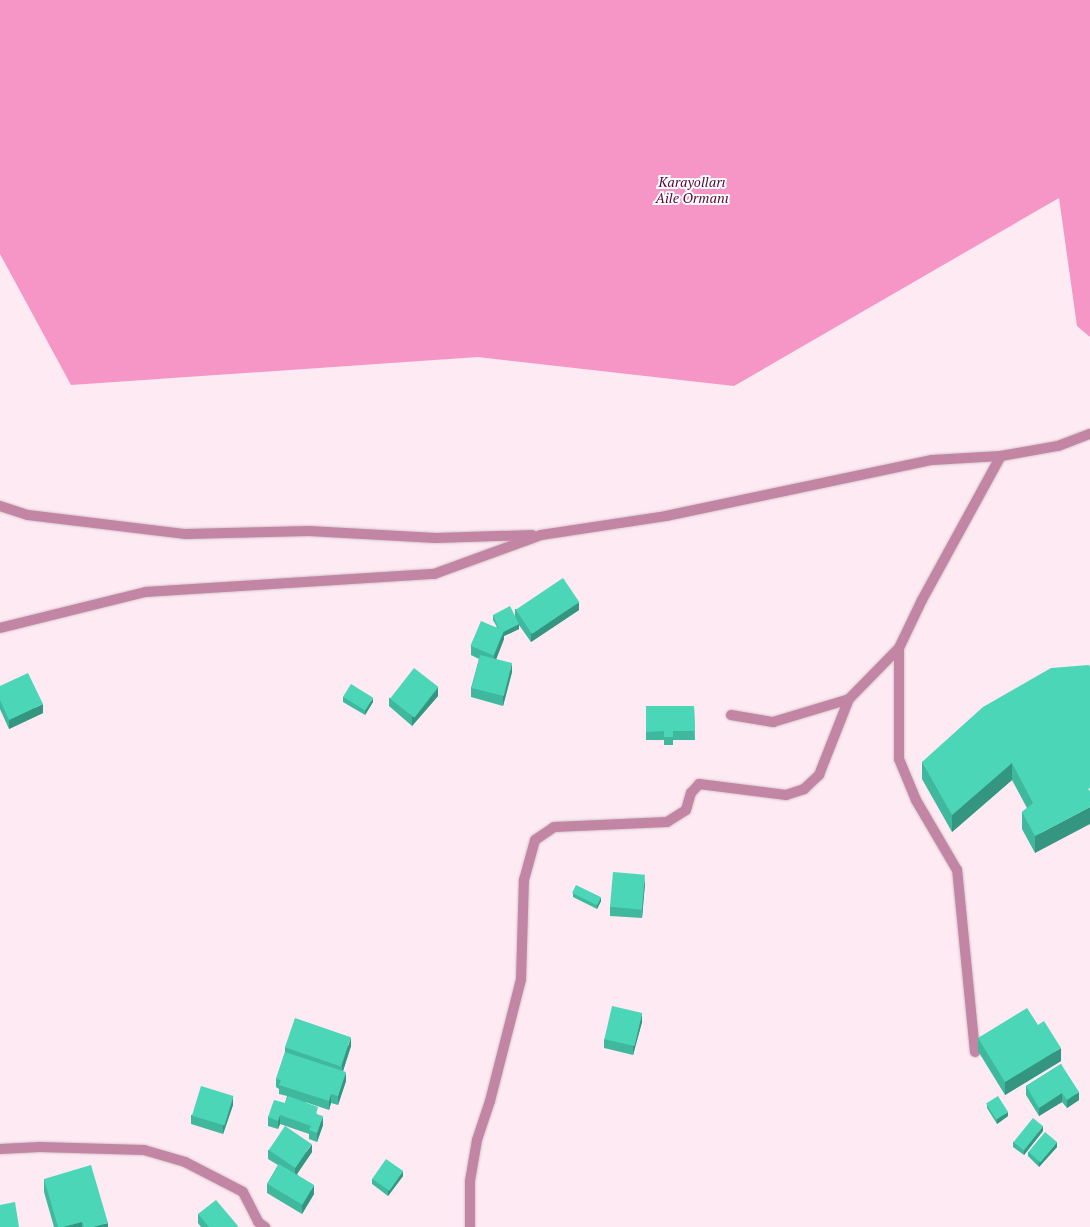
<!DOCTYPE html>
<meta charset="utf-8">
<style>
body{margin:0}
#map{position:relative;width:1090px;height:1227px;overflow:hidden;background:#fdeaf2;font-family:"PT Serif",serif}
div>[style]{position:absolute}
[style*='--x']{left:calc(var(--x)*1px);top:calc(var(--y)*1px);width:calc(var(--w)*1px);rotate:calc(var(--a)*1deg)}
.forest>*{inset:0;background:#f596c6}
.roads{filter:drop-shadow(0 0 1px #d7c5cc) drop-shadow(0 0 1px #d7c5cc)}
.street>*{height:10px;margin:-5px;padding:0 5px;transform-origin:5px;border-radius:5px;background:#c285a3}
.wall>*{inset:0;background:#40b89d}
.shaded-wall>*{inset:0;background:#349680}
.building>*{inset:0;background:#4ad6b7;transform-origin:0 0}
span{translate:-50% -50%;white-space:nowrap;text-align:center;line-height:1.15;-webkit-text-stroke:4px #fff;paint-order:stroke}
.park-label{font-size:14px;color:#5a043b;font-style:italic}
</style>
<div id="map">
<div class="forest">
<div style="clip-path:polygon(0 0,1090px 0,1090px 337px,1077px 326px,1059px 198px,734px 386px,478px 357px,71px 385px,0 254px)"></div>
</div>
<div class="roads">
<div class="street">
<div style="--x:0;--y:506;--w:29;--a:18"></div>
<div style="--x:28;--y:515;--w:159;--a:6.9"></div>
<div style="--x:186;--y:534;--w:123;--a:-1.4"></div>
<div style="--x:309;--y:531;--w:127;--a:3.2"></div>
<div style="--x:436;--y:538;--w:96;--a:-1.8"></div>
<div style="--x:0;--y:628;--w:150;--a:-13.9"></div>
<div style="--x:146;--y:592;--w:289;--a:-3.6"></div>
<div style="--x:434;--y:574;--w:114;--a:-20"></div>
<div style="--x:541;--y:535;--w:126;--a:-8.6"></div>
<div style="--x:666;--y:516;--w:272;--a:-11.9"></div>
<div style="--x:932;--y:460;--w:69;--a:-3.3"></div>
<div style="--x:1001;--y:456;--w:58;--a:-10"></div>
<div style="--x:1058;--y:446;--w:34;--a:-21"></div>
<div style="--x:731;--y:715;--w:43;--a:9.5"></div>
<div style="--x:773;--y:722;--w:79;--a:-16.8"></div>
<div style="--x:975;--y:1052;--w:183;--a:-95.6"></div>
<div style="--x:957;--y:870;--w:81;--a:-120.4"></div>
<div style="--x:916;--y:800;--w:44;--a:-112.5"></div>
<div style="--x:899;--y:759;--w:111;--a:-90"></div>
<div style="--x:899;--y:648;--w:53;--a:-64.4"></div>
<div style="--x:922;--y:600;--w:164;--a:-61.3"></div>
<div style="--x:0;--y:1149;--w:40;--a:-2.9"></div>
<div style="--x:40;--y:1147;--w:104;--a:1.7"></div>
<div style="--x:144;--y:1150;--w:43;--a:16.3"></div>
<div style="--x:185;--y:1162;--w:65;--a:27.3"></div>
<div style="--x:243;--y:1192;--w:34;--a:63"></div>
<div style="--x:258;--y:1222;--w:9;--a:36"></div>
<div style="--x:470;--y:1227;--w:46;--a:-90"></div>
<div style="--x:470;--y:1181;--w:42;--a:-80.3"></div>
<div style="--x:477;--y:1140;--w:41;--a:-71.6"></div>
<div style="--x:490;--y:1101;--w:126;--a:-75.7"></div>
<div style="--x:521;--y:979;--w:99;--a:-88.3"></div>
<div style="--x:524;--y:880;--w:41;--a:-74.6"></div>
<div style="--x:535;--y:840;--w:23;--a:-34"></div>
<div style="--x:554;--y:827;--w:113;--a:-2.5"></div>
<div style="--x:667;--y:822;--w:22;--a:-32"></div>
<div style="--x:686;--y:810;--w:18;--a:-74"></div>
<div style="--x:691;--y:793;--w:12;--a:-48"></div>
<div style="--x:699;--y:784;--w:88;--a:7.2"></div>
<div style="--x:786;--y:795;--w:19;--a:-18"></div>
<div style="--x:804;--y:789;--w:21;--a:-43"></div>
<div style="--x:819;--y:775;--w:82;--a:-68.5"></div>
<div style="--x:849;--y:699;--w:71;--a:-45.6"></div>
</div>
</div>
<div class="wall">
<div style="clip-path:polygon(515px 609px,579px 610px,531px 642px,519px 625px,519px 629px,504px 636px,504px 639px,496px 659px,512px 672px,503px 706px,471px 697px,471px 688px,479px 659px,471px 655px,471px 646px,497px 627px,493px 620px,493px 615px,515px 616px)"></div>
<div style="clip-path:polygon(1090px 667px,1035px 853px,1022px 829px,1022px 812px,1027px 808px,1012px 780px,952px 832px,922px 779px,922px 762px)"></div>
<div style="clip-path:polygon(0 686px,43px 713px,9px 729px,0 709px)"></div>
<div style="clip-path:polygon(438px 696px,412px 726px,389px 706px,389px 698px)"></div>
<div style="clip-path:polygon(343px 697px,373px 702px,365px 715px,343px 702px)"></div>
<div style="clip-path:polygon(646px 706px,694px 706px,695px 740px,673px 740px,673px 745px,664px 745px,664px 740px,646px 740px)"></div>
<div style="clip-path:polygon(645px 883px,642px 918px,610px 916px,610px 907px)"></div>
<div style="clip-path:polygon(573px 893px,601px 901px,597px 909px,573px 897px)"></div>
<div style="clip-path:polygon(642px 1022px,633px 1055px,604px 1048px,604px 1039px)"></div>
<div style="clip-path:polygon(1038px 1025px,1061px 1061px,1005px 1095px,978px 1051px,978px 1038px)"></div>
<div style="clip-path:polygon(351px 1046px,343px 1071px,346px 1081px,338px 1105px,331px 1103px,329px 1110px,305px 1102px,318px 1115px,323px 1125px,317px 1142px,309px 1139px,309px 1134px,280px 1124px,278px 1129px,268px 1126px,268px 1117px,285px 1103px,287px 1096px,279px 1094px,279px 1089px,276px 1087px,276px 1079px,285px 1052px,285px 1047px)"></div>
<div style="clip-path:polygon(1061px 1064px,1079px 1100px,1067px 1108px,1062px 1102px,1039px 1116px,1026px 1095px,1026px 1086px)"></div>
<div style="clip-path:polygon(987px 1104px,1008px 1116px,997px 1124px,987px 1108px)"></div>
<div style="clip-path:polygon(233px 1105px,223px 1134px,191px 1124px,191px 1115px)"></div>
<div style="clip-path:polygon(1043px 1131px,1024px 1155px,1013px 1147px,1013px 1142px)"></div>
<div style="clip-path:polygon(1057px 1147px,1039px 1167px,1028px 1156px,1028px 1152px)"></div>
<div style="clip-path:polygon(268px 1150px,312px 1152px,297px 1174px,314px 1194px,302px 1214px,267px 1193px,267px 1184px,278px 1165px,268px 1159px)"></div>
<div style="clip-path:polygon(403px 1176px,388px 1196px,372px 1184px,372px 1179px)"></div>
<div style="clip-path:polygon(44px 1179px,108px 1227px,54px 1227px,44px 1192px)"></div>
<div style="clip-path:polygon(198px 1214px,238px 1227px,201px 1227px,198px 1223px)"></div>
</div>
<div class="shaded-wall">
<div style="clip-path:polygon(579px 602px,579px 610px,531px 642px,531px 633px)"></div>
<div style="clip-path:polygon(519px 624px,519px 629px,504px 636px,504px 639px,494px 665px,494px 656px,502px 633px)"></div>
<div style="clip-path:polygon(512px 663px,512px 672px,503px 706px,503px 697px)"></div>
<div style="clip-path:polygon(438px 687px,438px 696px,412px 726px,412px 717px)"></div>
<div style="clip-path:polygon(373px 698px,373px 702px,365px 715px,365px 711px)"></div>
<div style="clip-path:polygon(43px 704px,43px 713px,9px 729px,9px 720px)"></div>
<div style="clip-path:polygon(1012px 763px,1012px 780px,952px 832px,952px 815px)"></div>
<div style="clip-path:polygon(1090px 807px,1090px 824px,1035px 853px,1035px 836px)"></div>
<div style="clip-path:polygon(645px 875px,645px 883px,642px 918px,642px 910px)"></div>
<div style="clip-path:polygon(601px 897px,601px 901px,597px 909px,597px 905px)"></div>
<div style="clip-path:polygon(642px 1013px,642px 1022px,633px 1055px,633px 1046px)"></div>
<div style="clip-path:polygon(351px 1037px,351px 1046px,342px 1074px,342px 1065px)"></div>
<div style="clip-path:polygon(1061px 1048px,1061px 1061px,1005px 1095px,1005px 1082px)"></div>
<div style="clip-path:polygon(346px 1072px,346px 1081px,338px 1105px,338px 1096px)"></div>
<div style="clip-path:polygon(1079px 1092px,1079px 1100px,1067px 1108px,1067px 1100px)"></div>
<div style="clip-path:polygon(1062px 1093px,1062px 1102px,1039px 1116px,1039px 1108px)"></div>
<div style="clip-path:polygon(331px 1094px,331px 1103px,329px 1110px,329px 1101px)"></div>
<div style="clip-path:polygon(233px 1096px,233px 1105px,223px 1134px,223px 1125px)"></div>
<div style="clip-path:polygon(1008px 1112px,1008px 1116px,997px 1124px,997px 1119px)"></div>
<div style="clip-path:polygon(280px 1115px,280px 1124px,278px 1129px,278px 1121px)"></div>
<div style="clip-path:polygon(323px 1116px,323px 1125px,317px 1142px,317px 1133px)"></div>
<div style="clip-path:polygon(1043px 1126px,1043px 1131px,1024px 1155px,1024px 1151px)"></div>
<div style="clip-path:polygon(1057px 1142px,1057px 1147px,1039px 1167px,1039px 1163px)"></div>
<div style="clip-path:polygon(312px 1144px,312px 1152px,295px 1177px,295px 1168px)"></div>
<div style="clip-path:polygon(403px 1171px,403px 1176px,388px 1196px,388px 1191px)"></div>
<div style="clip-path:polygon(314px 1185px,314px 1194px,302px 1214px,302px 1205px)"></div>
<div style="clip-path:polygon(82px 1222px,82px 1227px,63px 1227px)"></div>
<div style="clip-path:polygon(108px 1223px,108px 1227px,93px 1227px)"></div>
</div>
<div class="building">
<div style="left:563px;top:578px;width:29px;height:57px;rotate:56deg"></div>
<div style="clip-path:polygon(510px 606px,519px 624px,503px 632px,504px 631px,499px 629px,493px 615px)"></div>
<div style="left:481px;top:621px;width:25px;height:27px;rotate:23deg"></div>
<div style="left:480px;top:655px;width:33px;height:34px;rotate:14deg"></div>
<div style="clip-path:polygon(1089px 665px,1090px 667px,1090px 788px,1088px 789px,1090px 791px,1090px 807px,1035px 836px,1022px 812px,1033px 803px,1012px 763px,952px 815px,922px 762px,983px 707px,1051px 668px)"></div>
<div style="left:414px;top:668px;width:31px;height:39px;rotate:38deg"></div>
<div style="clip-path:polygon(28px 673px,43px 704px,9px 720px,0 700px,0 686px)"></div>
<div style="left:351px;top:684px;width:26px;height:15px;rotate:32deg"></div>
<div style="clip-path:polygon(646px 706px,694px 706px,695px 731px,673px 731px,673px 737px,664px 737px,664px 731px,646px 732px)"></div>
<div style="left:613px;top:872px;width:32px;height:35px;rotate:5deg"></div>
<div style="left:576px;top:885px;width:28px;height:9px;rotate:26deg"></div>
<div style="left:612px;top:1006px;width:31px;height:34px;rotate:13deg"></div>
<div style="clip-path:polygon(1027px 1008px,1038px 1025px,1044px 1021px,1061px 1048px,1005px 1082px,978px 1038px)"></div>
<div style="left:295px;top:1018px;width:59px;height:31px;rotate:19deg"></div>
<div style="clip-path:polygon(285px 1052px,346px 1072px,338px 1096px,331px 1094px,329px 1101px,279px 1085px,281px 1080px,276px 1079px)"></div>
<div style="clip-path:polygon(1061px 1064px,1079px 1092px,1067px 1100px,1062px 1093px,1039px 1108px,1026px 1086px)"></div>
<div style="left:201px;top:1086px;width:34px;height:31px;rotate:17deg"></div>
<div style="clip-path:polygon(288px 1096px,318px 1107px,316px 1114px,323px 1116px,317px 1133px,309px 1130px,311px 1126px,280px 1115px,278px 1121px,268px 1117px,274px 1100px,285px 1103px)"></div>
<div style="left:998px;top:1096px;width:19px;height:14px;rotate:58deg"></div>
<div style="left:1033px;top:1118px;width:13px;height:31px;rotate:39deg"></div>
<div style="left:285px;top:1126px;width:32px;height:29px;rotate:34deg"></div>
<div style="left:1045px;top:1132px;width:16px;height:26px;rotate:40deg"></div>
<div style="left:386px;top:1159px;width:21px;height:24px;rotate:35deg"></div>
<div style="left:279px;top:1164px;width:41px;height:23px;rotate:31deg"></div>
<div style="clip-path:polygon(91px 1165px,108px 1223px,93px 1227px,84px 1227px,82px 1222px,63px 1227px,58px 1227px,44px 1179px)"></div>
<div style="clip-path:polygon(216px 1200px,238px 1226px,237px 1227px,209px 1227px,198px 1214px)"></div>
<div style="clip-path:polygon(15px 1202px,19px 1227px,0 1227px,0 1205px)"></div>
</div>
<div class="park-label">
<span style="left:692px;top:190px">Karayolları<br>Aile Ormanı</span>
</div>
</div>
